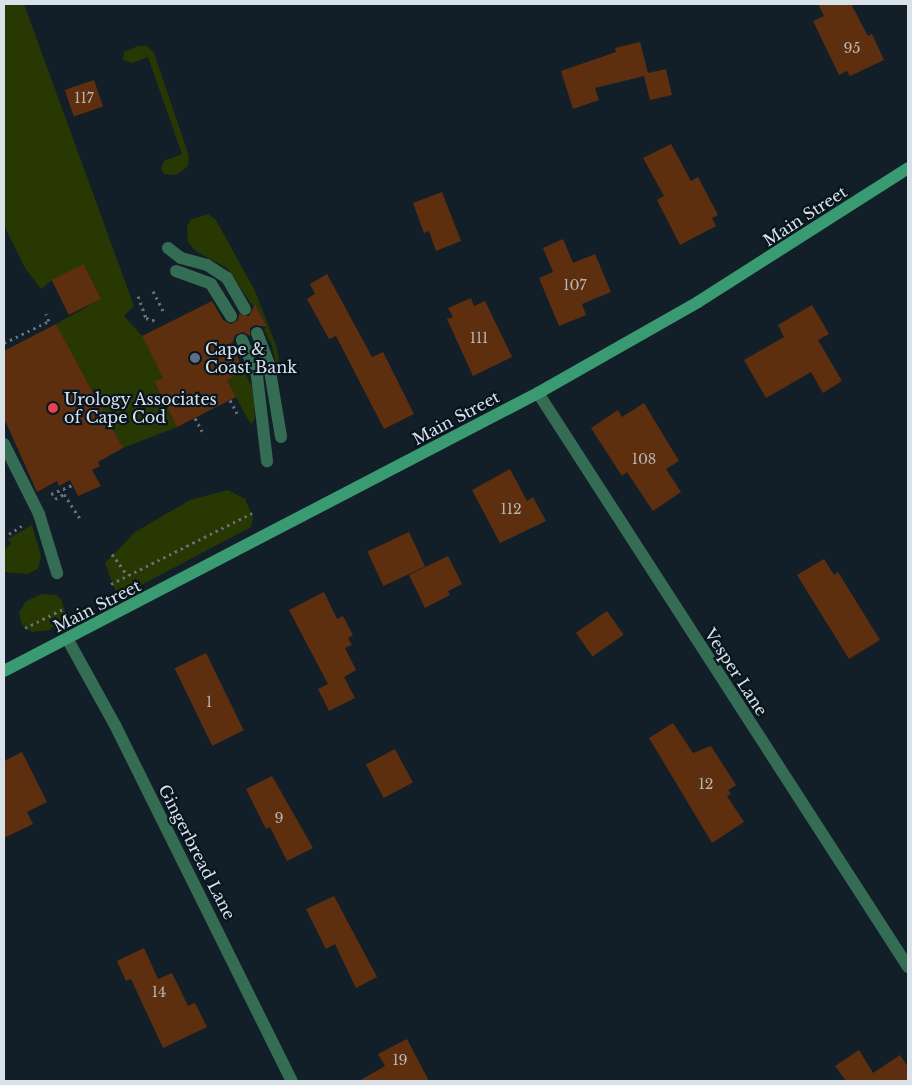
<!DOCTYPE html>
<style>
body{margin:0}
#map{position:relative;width:912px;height:1085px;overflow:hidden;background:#121f28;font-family:"Libre Baskerville",serif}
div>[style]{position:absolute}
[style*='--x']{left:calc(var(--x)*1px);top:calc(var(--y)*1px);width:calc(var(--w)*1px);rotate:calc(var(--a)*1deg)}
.green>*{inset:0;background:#273803}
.building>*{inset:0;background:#5e2f0e;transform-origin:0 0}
.path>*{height:3px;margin-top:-1.5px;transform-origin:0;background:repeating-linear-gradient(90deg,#657078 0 2.5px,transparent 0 6.5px)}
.service>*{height:12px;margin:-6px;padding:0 6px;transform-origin:6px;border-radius:6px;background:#356d54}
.minor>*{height:12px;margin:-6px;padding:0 6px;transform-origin:6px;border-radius:6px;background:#356d54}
.secondary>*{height:12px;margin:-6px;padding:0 6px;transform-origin:6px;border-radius:6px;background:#3a9b72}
.dots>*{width:14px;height:14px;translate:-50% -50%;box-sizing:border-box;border:2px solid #09151e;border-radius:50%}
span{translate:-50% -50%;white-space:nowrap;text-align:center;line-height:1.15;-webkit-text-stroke:4.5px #09151e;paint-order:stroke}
.number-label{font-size:14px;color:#bab5b2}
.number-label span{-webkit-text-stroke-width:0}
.street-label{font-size:16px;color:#d9e2e8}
.poi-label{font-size:16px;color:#d9e2e8}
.left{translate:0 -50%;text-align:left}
.frame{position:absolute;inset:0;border:5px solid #d9e2e8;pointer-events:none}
</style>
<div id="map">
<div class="green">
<div style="clip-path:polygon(4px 4px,24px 4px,134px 306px,124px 316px,142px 336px,163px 378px,154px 383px,177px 427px,123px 448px,56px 324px,101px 299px,85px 265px,52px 280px,41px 289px,25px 268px,4px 225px)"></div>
<div style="clip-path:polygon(138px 46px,147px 46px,154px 53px,189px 156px,188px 166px,176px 175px,164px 174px,161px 169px,164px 161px,182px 154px,148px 57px,132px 63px,123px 60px,124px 52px)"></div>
<div style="clip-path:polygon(208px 214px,216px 220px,255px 291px,277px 348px,282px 376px,278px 374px,272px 346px,264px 329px,267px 327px,256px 305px,252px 305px,227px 268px,197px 252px,188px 242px,187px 227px,190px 220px)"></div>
<div style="clip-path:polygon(244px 371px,252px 387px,254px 402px,255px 419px,251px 425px,227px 380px)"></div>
<div style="clip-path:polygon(228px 490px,245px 499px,253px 517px,251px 527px,132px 590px,115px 590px,105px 563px,135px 532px,190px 500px)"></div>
<div style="clip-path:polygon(32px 525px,41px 556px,38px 569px,27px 574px,4px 572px,4px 550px,11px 544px,8px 539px)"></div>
<div style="clip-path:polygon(41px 594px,56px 595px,61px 599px,66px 615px,49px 630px,32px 632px,22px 625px,19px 613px,25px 602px)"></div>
</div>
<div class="building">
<div style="clip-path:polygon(818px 4px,851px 4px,868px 36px,872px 34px,884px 60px,850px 76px,847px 71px,839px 75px,813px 21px,824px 16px)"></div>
<div style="clip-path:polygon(640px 42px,648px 73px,666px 69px,672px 95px,650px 100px,644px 76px,595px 88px,599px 100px,573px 109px,561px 71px,616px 52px,615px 48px)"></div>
<div style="left:94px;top:80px;width:28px;height:31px;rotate:71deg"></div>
<div style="clip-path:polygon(671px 144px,691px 181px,698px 177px,718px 215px,712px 218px,716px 226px,680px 245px,657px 200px,664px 196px,643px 158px)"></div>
<div style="clip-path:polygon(442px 192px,461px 241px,436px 251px,429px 231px,424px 233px,413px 203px)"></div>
<div style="clip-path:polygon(563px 239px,573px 263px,595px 254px,611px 292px,582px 304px,586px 315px,559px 326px,539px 278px,553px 272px,543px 248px)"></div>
<div style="left:84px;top:264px;width:39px;height:36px;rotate:64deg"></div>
<div style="clip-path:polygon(327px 274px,372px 357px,383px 352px,414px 414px,384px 429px,336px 336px,329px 339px,307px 299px,315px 294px,310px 284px)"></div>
<div style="clip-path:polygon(471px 298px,474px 306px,485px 301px,512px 357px,473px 376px,447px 319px,453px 317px,448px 308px)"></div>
<div style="clip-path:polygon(212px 301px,223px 320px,231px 324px,238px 320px,239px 314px,249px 316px,255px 304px,267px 327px,255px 325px,250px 328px,250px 336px,243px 332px,235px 335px,232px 345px,244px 371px,227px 380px,236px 397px,177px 427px,154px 382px,163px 378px,142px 336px)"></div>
<div style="clip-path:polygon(812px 305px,829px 334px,818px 340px,842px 381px,823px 393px,811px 372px,766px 398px,744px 360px,784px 337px,778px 325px)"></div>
<div style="clip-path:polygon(56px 324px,123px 448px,98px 462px,100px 466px,92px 470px,101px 486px,78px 496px,70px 480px,59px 486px,57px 481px,37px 492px,4px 418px,4px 351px)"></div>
<div style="clip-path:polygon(644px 403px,679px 461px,666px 469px,681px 492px,653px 511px,627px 472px,622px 476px,591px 428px,618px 410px,622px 417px)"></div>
<div style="clip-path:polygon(510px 469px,527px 501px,533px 497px,546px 521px,500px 543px,472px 490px)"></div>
<div style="left:409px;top:532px;width:38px;height:46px;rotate:65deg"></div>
<div style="clip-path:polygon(448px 556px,462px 584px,448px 591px,450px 595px,425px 608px,409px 575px)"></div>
<div style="clip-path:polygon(824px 559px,834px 575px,838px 572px,880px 640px,849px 659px,797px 575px)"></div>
<div style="clip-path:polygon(324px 592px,337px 619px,343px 616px,353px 635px,348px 638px,352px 645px,345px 648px,356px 670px,344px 677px,355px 698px,329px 711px,318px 689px,328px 684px,289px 610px)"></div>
<div style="left:607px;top:611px;width:29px;height:38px;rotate:55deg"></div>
<div style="left:206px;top:653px;width:86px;height:35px;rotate:64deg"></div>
<div style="clip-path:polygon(673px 723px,693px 753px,711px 746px,736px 785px,728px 790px,731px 794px,727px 796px,744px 822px,712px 843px,649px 738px)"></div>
<div style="left:395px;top:749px;width:38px;height:33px;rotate:62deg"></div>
<div style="clip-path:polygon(22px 752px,47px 802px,27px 812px,33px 824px,4px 838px,4px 761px)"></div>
<div style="clip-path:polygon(272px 776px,313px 848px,287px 861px,270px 827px,266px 829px,246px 789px)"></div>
<div style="clip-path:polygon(334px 896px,377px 977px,356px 988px,335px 944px,326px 949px,306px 909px)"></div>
<div style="clip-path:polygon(144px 948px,158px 979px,172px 973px,188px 1006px,195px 1003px,207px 1027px,163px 1048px,131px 979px,126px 981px,117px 961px)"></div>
<div style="clip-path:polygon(407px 1039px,429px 1081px,359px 1081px,385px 1066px,378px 1054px)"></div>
<div style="clip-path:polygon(859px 1050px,873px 1073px,900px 1055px,908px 1067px,908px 1081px,846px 1081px,835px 1066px)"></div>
</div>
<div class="path">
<div style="--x:153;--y:291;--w:25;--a:63"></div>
<div style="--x:138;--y:296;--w:23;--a:70"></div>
<div style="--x:146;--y:318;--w:10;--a:17"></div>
<div style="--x:4;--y:343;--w:50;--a:-26.1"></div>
<div style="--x:49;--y:321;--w:8;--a:-113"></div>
<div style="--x:230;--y:400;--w:15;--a:62"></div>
<div style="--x:195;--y:418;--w:15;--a:62"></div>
<div style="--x:51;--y:494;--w:23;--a:-23"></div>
<div style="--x:55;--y:499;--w:10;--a:-29"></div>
<div style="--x:64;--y:494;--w:30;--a:57"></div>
<div style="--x:9;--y:534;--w:15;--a:-32"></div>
<div style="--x:112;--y:554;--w:26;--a:54"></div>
<div style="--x:111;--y:584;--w:158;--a:-26.7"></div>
<div style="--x:25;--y:628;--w:45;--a:-26.6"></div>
</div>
<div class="service">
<div style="--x:168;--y:248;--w:16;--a:38"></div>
<div style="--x:181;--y:258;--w:27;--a:15"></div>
<div style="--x:207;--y:265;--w:24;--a:33"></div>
<div style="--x:227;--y:278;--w:36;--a:60"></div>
<div style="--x:176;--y:271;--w:37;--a:20"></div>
<div style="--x:211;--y:284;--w:38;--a:58"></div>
<div style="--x:257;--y:333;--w:34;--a:69"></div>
<div style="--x:269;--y:365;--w:73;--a:80.5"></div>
<div style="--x:242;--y:340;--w:39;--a:67"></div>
<div style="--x:257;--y:376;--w:86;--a:83.3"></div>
<div style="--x:4;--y:444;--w:78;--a:63.4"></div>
<div style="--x:39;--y:514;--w:62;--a:73"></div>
</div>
<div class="minor">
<div style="--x:538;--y:393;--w:683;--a:57.19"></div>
<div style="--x:68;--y:640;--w:97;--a:61.1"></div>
<div style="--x:115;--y:725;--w:398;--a:63.6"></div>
</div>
<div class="secondary">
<div style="--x:4;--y:671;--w:602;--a:-27.5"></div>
<div style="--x:538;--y:393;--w:184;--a:-29.6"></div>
<div style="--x:698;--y:302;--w:249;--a:-32.5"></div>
</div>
<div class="dots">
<div style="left:195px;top:358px;background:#5c6f8a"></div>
<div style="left:53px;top:408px;background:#e0444e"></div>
</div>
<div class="number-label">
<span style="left:852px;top:48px">95</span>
<span style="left:84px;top:98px">117</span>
<span style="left:575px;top:285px">107</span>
<span style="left:479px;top:338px">111</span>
<span style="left:644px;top:459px">108</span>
<span style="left:511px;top:509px">112</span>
<span style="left:209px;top:702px">1</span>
<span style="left:706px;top:784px">12</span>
<span style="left:279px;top:818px">9</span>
<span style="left:159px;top:992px">14</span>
<span style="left:400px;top:1060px">19</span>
</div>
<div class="street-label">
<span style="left:805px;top:216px;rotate:-33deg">Main Street</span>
<span style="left:456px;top:418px;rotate:-28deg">Main Street</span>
<span style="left:97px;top:606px;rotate:-27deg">Main Street</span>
<span style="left:736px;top:672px;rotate:57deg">Vesper Lane</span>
<span style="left:197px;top:852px;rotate:63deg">Gingerbread Lane</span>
</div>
<div class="poi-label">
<span class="left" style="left:205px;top:358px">Cape &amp;<br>Coast Bank</span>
<span class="left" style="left:64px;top:408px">Urology Associates<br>of Cape Cod</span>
</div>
<div class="frame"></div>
</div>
